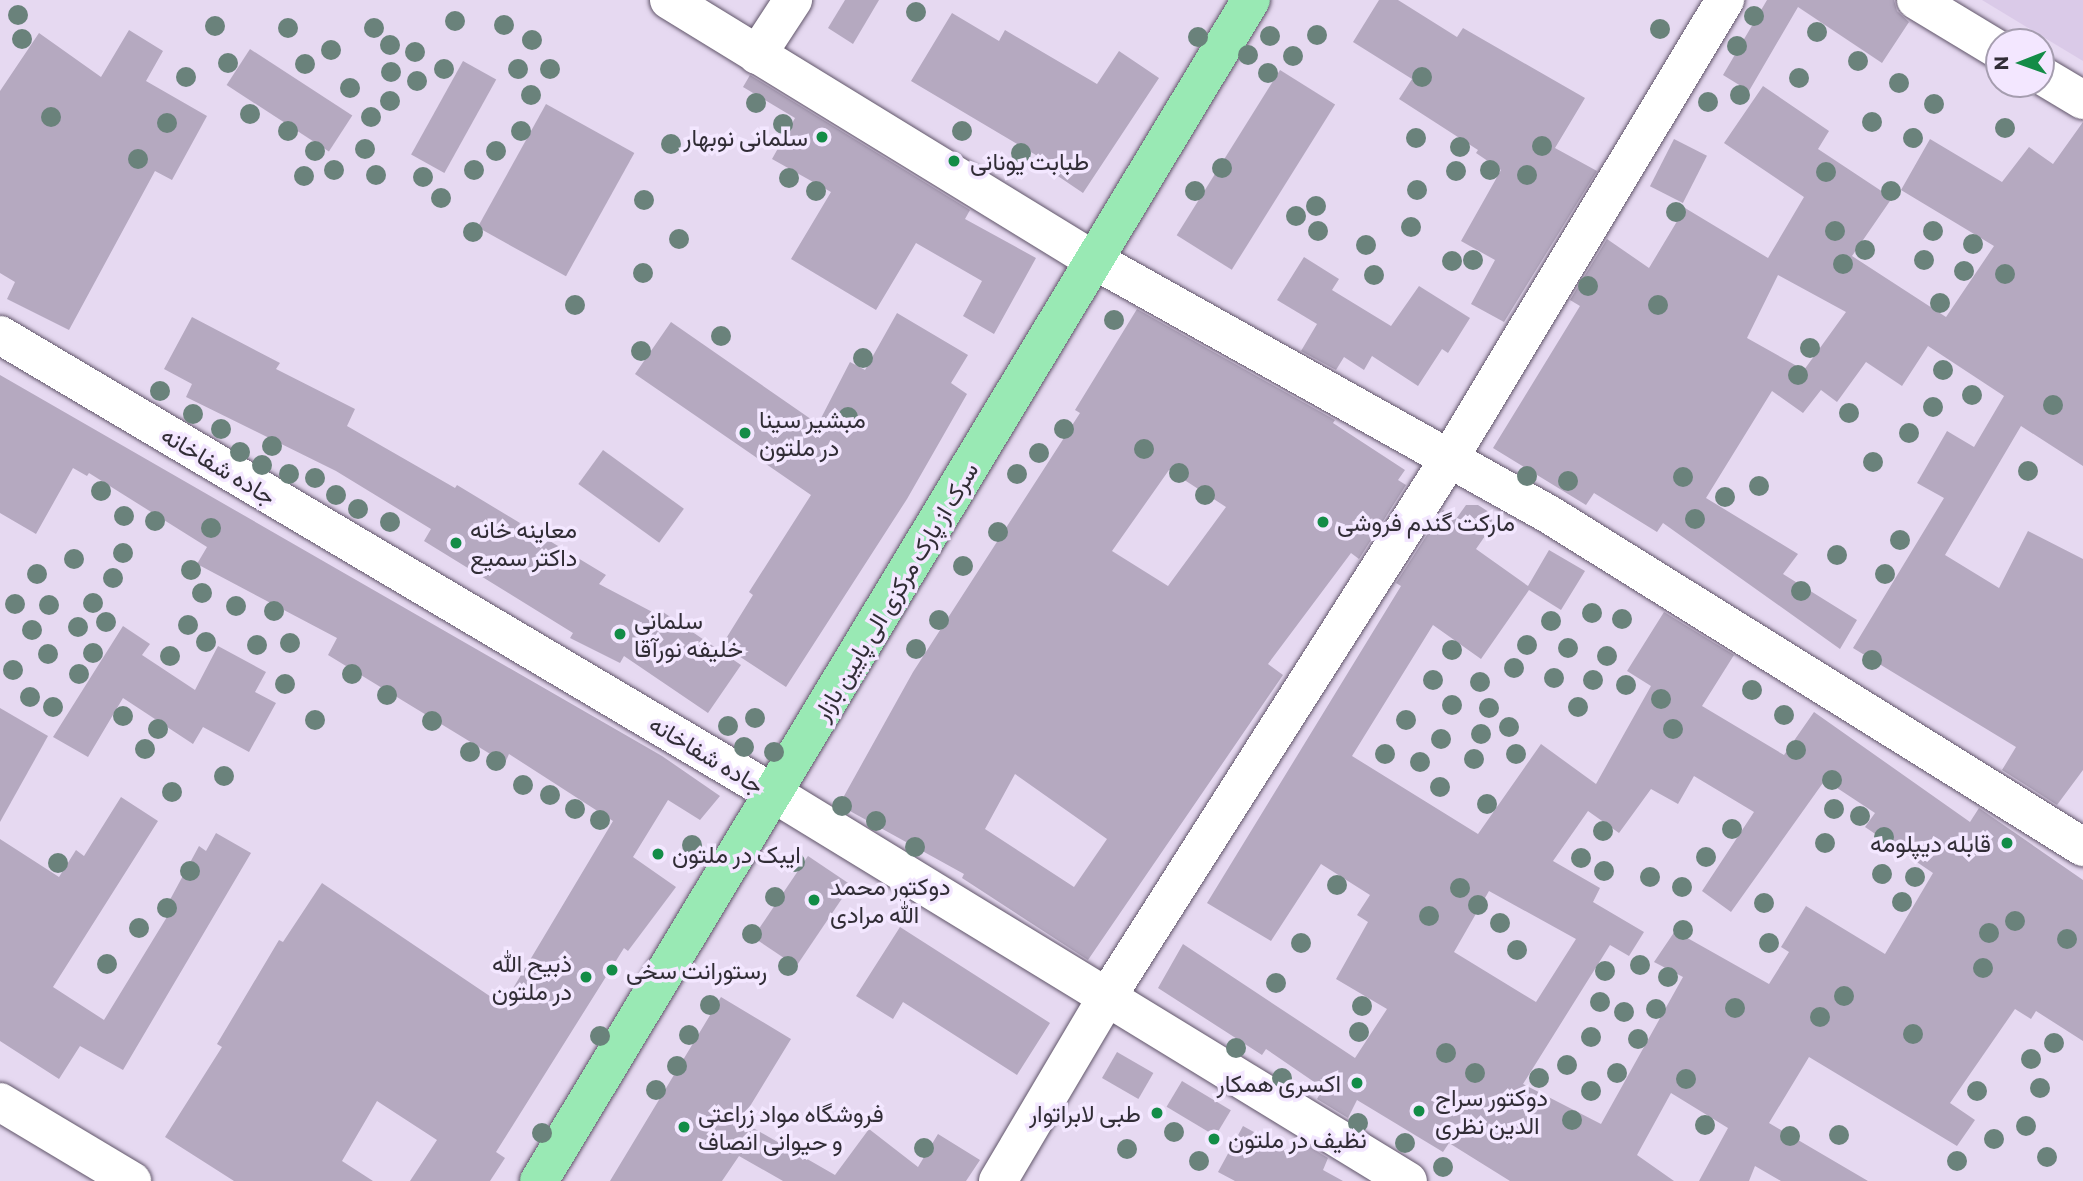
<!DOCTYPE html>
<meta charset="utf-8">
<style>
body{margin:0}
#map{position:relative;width:2083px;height:1181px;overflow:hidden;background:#e6d9f1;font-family:Commissioner,Vazirmatn,sans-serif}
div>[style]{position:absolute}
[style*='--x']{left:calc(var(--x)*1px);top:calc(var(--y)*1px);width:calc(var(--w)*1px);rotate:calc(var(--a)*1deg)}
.built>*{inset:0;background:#dacae8}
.building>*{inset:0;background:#b5a9c0;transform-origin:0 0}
.roads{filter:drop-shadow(0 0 2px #605569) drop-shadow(0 0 2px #605569)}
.minor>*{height:38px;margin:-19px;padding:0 19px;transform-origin:19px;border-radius:19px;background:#fff}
.major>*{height:38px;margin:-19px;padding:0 19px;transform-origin:19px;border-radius:19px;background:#99e9b4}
.trees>*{width:20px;height:20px;margin:-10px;border-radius:50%;background:#6a827b}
.dots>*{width:19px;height:19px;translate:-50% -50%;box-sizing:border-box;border:4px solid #f3e7ff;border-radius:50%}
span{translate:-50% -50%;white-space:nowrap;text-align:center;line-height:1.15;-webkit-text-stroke:7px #f3e7ff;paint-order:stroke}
.poi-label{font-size:24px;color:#312d36}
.right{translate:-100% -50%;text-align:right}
.left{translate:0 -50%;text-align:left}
.street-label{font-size:24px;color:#312d36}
.north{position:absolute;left:1985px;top:28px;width:70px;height:70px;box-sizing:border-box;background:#f3e7ff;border:2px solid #a59daf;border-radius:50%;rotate:269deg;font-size:19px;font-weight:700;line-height:28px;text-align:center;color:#312d36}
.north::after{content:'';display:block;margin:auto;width:24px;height:32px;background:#138c47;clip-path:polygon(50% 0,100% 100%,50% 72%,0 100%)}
</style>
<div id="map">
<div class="built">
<div style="clip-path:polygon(1982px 0,2083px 0,2083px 61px)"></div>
</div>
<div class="building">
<div style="clip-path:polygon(845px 0,879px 0,853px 44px,828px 28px)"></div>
<div style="clip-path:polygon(1379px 0,1398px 0,1457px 37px,1463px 28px,1585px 98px,1555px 148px,1597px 171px,1504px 322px,1471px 304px,1495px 260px,1461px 241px,1501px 170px,1476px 153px,1478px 150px,1399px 99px,1412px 79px,1353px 42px)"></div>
<div style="clip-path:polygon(1767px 0,1894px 0,1897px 11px,1909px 22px,1882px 63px,1798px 7px,1749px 91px,1723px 75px)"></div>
<div style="clip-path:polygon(952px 13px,999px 41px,1005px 30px,1097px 84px,1119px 51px,1159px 78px,1083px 193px,1043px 166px,1046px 161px,911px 81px)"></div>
<div style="clip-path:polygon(129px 30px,163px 51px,146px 81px,207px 116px,172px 180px,155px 171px,69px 330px,7px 299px,15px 282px,0 273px,0 91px,39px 33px,101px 77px)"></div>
<div style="left:250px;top:49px;width:122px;height:43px;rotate:33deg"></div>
<div style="left:463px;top:61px;width:38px;height:107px;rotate:29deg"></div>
<div style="left:1280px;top:70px;width:65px;height:195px;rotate:32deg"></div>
<div style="clip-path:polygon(750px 75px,970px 210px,965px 219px,1036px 258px,994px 334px,963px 316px,982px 281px,916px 243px,876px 310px,791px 259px,831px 192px,772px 159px,795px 118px,743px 87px)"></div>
<div style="clip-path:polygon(evenodd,1763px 86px,1829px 131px,1818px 149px,1892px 198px,1852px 256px,1946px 317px,1994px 246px,1901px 190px,1930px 139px,2002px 182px,2029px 147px,2053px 164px,2083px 122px,2083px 466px,2021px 426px,1945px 555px,1999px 588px,2028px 531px,2083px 559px,2083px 770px,2057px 805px,2002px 770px,2016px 747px,1853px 648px,1944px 498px,1917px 483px,1947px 431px,1974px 447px,2004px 396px,1928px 346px,1902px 386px,1866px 362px,1837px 402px,1821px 390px,1803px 413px,1772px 391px,1706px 498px,1798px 554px,1783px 574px,1857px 620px,1840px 649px,1663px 523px,1657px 532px,1594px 493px,1586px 505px,1493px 448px,1580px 306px,1570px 300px,1607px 239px,1649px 268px,1685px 208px,1768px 258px,1804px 197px,1724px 143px,1763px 86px,1778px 275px,1846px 312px,1804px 370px,1747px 338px,1778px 275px)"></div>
<div style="left:546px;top:104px;width:101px;height:141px;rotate:29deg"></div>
<div style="left:1674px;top:139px;width:37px;height:53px;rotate:27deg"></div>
<div style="clip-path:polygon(1304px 257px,1339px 279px,1332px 290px,1391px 326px,1419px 286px,1470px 318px,1448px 353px,1442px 349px,1418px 386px,1372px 356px,1364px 370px,1344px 357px,1336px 370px,1301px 351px,1317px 324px,1277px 300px)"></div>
<div style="clip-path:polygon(evenodd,1137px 309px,1335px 420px,1333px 423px,1405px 470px,1398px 480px,1406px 485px,1359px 559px,1351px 553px,1268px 664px,1283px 675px,1088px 960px,962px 878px,964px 874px,839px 805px,913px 672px,1080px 413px,1075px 410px,1137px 309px,1169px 470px,1226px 507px,1168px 586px,1112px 551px,1169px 470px,1137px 309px,1015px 774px,1107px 839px,1074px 887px,985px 829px,1015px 774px)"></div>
<div style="clip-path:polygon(897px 313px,968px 355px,951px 383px,967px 394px,907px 499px,786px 687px,722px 645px,753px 595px,749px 592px,811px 495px,635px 374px,671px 322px,818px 424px,850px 362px,865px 370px)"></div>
<div style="clip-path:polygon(192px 317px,280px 363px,276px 369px,355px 409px,347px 426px,455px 488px,457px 485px,606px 575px,599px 584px,660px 616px,663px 612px,741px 665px,708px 713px,624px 656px,620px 663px,570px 638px,573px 633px,424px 541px,431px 529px,336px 471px,186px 397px,192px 384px,164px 369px)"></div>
<div style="clip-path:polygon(0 375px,662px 756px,720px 796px,700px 820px,668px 800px,633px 857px,676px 887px,628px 951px,624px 948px,496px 1152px,505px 1158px,490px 1181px,410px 1181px,437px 1140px,377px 1101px,342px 1161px,373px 1181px,234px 1181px,165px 1137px,222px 1047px,217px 1044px,279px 940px,283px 942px,322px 883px,503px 1005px,613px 821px,509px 754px,505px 763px,328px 655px,337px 638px,197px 564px,207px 547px,89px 473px,87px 476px,73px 468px,36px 534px,0 513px)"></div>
<div style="left:603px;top:450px;width:100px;height:42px;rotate:36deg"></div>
<div style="clip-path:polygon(evenodd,1466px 505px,1478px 505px,1492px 514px,1492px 526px,1476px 549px,1528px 586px,1549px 550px,1585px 571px,1561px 610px,1529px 590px,1481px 659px,1433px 625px,1352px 756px,1478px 834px,1541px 744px,1596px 784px,1651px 686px,1627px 671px,1664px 612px,1734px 655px,1702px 706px,1784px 755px,1814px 712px,1970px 822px,1979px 808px,2083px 880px,2083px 1041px,2036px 1011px,2031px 1019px,2015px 1009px,1950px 1103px,1975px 1120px,1957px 1146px,1809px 1057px,1769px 1123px,1868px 1181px,1781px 1181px,1755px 1166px,1749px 1181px,1699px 1181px,1728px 1128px,1671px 1093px,1637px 1155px,1674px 1181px,1510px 1181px,1449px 1143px,1443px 1152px,1357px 1100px,1348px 1118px,1317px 1099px,1323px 1088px,1266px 1049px,1262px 1055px,1158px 988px,1183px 944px,1355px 1058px,1387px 1009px,1336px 979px,1368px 922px,1357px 915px,1370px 895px,1321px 864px,1271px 941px,1207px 903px,1401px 586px,1396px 583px,1443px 510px,1456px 519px,1466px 505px,1694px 776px,1754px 812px,1702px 891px,1731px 912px,1825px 780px,1875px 813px,1865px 827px,1933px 873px,1885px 954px,1806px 906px,1781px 947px,1789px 952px,1769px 984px,1675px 931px,1654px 962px,1683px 977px,1601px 1124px,1523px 1084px,1610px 945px,1629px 956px,1644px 932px,1593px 902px,1600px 888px,1553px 861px,1588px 811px,1619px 833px,1651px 789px,1678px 804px,1694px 776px,1466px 505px,1489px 891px,1576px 939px,1536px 1002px,1454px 952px,1489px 891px)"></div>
<div style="clip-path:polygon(123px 626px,150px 644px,142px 655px,195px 690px,218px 646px,266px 672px,255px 692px,276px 703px,249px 752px,203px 727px,193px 744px,123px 698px,88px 757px,53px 737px)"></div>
<div style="clip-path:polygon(0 708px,48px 736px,0 822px)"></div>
<div style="clip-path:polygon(121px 797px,158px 821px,53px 987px,104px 1020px,170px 912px,165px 909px,199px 846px,206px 851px,216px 833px,251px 853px,123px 1070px,80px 1046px,59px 1079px,0 1041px,0 839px,59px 877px,76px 850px,84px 856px)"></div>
<div style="left:808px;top:856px;width:52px;height:98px;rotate:34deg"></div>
<div style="clip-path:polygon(900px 927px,1050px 1023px,1017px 1075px,903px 1002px,893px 1019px,856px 996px)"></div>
<div style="clip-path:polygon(721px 997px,791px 1039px,741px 1121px,835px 1175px,869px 1129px,918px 1167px,938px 1134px,980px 1160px,966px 1181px,783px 1181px,739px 1156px,722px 1181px,610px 1181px)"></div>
<div style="left:1117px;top:1052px;width:42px;height:30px;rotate:30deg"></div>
<div style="left:1182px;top:1081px;width:57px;height:30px;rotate:31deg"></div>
<div style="clip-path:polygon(1243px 1126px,1288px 1151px,1295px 1138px,1328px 1158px,1323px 1170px,1343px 1181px,1235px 1181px,1218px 1172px)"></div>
</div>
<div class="roads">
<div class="minor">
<div style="--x:669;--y:0;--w:498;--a:31.5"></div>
<div style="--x:1094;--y:260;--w:522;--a:29.21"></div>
<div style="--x:1550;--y:515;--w:628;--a:31.92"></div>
<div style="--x:1916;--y:0;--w:97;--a:31.1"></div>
<div style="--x:757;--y:55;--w:66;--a:-56.8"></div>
<div style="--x:2041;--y:75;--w:49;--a:30.8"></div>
<div style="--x:0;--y:335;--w:898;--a:30.65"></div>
<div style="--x:773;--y:793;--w:744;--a:31.43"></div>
<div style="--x:0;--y:1102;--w:154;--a:30.9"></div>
<div style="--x:998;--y:1181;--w:214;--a:-59.4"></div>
<div style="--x:1107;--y:997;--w:638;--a:-57.56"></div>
<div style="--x:1449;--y:459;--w:536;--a:-58.98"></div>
</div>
<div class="major">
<div style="--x:539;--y:1181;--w:1379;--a:-58.92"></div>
</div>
</div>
<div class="trees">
<div style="left:916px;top:12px"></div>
<div style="left:18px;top:15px"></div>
<div style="left:1754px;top:16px"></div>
<div style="left:455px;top:21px"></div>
<div style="left:504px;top:25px"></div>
<div style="left:215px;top:26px"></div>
<div style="left:288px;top:28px"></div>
<div style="left:374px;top:28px"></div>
<div style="left:1660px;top:29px"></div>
<div style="left:1817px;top:32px"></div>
<div style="left:1317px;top:35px"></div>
<div style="left:1270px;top:36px"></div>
<div style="left:1198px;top:37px"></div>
<div style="left:22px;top:39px"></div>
<div style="left:532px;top:40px"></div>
<div style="left:390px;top:45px"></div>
<div style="left:1737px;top:46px"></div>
<div style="left:331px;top:50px"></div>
<div style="left:415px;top:52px"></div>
<div style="left:1248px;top:55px"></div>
<div style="left:1293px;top:56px"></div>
<div style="left:1858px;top:61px"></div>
<div style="left:228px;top:63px"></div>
<div style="left:305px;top:64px"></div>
<div style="left:444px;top:69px"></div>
<div style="left:518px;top:69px"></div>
<div style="left:550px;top:69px"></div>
<div style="left:391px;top:72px"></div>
<div style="left:1268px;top:73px"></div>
<div style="left:186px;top:77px"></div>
<div style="left:1422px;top:77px"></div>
<div style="left:1799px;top:78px"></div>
<div style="left:417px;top:81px"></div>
<div style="left:1899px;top:83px"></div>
<div style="left:350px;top:88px"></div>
<div style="left:531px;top:95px"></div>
<div style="left:1740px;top:95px"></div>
<div style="left:390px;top:101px"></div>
<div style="left:1708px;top:102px"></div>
<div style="left:756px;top:103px"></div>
<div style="left:1934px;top:104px"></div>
<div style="left:250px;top:114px"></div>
<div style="left:51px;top:117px"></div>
<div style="left:371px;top:117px"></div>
<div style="left:1872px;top:122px"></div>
<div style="left:167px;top:123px"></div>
<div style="left:783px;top:124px"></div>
<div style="left:2005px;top:128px"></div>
<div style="left:288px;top:131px"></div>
<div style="left:521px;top:131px"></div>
<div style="left:962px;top:131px"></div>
<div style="left:1416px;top:138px"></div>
<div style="left:1913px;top:138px"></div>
<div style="left:671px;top:144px"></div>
<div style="left:1542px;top:146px"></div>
<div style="left:1460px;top:147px"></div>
<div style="left:365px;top:149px"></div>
<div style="left:315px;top:151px"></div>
<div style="left:496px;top:151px"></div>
<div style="left:1021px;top:153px"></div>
<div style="left:138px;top:159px"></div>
<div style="left:1222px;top:168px"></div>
<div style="left:334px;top:170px"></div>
<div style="left:474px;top:170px"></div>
<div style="left:1490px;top:170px"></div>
<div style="left:1456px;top:171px"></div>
<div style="left:1826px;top:172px"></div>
<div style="left:376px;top:175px"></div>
<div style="left:1527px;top:175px"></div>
<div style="left:304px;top:176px"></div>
<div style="left:423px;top:177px"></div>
<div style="left:789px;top:178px"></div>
<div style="left:1417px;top:190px"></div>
<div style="left:816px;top:191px"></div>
<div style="left:1195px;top:191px"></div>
<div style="left:1891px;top:191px"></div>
<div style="left:441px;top:198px"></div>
<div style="left:644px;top:200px"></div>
<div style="left:1316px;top:206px"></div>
<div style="left:1676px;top:212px"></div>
<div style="left:1296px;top:216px"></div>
<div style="left:1411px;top:227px"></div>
<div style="left:1318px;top:231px"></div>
<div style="left:1835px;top:231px"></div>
<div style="left:1933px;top:231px"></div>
<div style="left:473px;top:232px"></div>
<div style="left:679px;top:239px"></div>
<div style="left:1973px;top:244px"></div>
<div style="left:1366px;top:245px"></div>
<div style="left:1865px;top:250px"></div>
<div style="left:1473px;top:260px"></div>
<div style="left:1924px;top:260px"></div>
<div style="left:1452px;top:261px"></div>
<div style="left:1843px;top:264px"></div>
<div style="left:1964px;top:271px"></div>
<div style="left:643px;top:273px"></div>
<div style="left:2005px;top:274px"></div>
<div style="left:1374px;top:275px"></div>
<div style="left:1588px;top:286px"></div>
<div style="left:1940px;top:303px"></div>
<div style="left:575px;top:305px"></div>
<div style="left:1658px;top:305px"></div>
<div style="left:1114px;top:320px"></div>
<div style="left:721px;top:336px"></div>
<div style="left:1810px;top:348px"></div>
<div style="left:641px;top:351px"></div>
<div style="left:863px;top:358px"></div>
<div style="left:1943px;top:370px"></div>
<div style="left:1798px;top:375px"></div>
<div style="left:160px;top:391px"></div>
<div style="left:1972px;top:395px"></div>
<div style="left:2053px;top:405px"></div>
<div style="left:1933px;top:407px"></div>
<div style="left:1849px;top:413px"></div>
<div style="left:193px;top:414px"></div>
<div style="left:848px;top:417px"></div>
<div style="left:221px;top:429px"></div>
<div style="left:1064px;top:429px"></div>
<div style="left:1909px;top:433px"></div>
<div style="left:272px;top:446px"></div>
<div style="left:1144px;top:449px"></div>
<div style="left:240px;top:452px"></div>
<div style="left:1039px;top:453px"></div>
<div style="left:1873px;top:462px"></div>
<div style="left:262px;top:465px"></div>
<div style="left:2028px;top:471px"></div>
<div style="left:1179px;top:473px"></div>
<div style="left:289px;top:474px"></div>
<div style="left:1017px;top:474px"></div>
<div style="left:1527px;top:476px"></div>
<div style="left:1683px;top:477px"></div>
<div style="left:315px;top:478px"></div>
<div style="left:1568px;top:481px"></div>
<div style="left:1759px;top:486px"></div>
<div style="left:101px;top:491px"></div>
<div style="left:336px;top:495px"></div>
<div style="left:1205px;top:495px"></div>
<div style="left:1725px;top:497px"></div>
<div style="left:358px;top:509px"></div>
<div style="left:124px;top:516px"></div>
<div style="left:1695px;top:519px"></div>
<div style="left:155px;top:521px"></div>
<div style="left:390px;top:522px"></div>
<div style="left:211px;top:528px"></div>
<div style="left:998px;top:532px"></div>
<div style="left:1900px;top:540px"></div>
<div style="left:123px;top:553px"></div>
<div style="left:1837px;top:555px"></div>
<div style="left:74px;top:559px"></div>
<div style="left:963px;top:566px"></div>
<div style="left:191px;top:570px"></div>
<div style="left:37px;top:574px"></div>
<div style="left:1885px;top:574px"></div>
<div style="left:113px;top:578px"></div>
<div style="left:1801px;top:591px"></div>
<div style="left:202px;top:593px"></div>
<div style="left:93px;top:603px"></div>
<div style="left:15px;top:604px"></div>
<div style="left:49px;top:605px"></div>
<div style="left:236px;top:606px"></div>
<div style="left:274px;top:611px"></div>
<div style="left:1592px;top:613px"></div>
<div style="left:1622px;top:619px"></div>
<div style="left:939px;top:620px"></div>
<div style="left:1551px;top:621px"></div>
<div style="left:106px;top:622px"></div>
<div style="left:188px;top:625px"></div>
<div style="left:78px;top:627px"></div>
<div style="left:32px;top:630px"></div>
<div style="left:206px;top:642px"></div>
<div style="left:290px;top:643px"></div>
<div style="left:257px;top:645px"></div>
<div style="left:1527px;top:645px"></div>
<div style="left:1568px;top:648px"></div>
<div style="left:916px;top:649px"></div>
<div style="left:1452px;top:650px"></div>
<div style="left:93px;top:653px"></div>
<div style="left:48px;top:654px"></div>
<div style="left:170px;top:656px"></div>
<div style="left:1607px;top:656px"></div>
<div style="left:1872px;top:660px"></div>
<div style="left:1514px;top:668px"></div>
<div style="left:13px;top:670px"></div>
<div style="left:79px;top:674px"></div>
<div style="left:352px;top:674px"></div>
<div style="left:1554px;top:678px"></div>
<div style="left:1433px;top:680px"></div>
<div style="left:1593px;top:680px"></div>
<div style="left:1480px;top:682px"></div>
<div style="left:285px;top:684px"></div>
<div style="left:1626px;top:685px"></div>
<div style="left:1752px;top:690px"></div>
<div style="left:387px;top:695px"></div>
<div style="left:30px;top:697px"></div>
<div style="left:1661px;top:699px"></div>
<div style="left:1452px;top:705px"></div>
<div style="left:53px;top:707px"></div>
<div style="left:1578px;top:707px"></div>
<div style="left:1489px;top:708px"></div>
<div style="left:1784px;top:715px"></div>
<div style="left:123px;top:716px"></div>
<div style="left:755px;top:718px"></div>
<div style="left:315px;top:720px"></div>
<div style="left:1406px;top:720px"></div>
<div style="left:432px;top:721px"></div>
<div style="left:728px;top:726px"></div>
<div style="left:1509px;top:727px"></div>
<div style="left:158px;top:729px"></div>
<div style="left:1673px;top:729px"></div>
<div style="left:1481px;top:734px"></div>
<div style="left:1441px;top:739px"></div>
<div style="left:744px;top:747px"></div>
<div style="left:145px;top:749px"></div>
<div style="left:1796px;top:750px"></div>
<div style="left:470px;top:752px"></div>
<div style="left:774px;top:752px"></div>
<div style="left:1385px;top:754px"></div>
<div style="left:1516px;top:754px"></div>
<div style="left:1474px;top:759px"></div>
<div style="left:496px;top:761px"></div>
<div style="left:1420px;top:762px"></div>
<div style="left:224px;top:776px"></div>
<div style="left:1832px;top:780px"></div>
<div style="left:523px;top:785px"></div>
<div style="left:1440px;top:787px"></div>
<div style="left:172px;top:792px"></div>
<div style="left:550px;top:795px"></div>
<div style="left:1487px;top:804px"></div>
<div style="left:842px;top:806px"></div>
<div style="left:575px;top:809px"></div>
<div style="left:1834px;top:809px"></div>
<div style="left:1860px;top:816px"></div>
<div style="left:600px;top:820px"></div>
<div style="left:876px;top:821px"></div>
<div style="left:1732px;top:829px"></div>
<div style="left:1603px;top:831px"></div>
<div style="left:1884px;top:837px"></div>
<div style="left:1825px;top:843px"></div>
<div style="left:692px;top:845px"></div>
<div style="left:915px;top:847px"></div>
<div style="left:1706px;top:857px"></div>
<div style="left:1581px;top:858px"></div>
<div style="left:795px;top:862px"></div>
<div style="left:58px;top:863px"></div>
<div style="left:190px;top:871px"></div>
<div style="left:1604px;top:871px"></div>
<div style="left:1882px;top:874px"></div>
<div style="left:1650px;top:877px"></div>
<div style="left:1915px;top:877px"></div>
<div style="left:1337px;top:885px"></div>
<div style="left:1682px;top:887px"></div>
<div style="left:1460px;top:888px"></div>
<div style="left:775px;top:897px"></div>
<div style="left:1902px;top:902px"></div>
<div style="left:1764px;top:903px"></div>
<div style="left:1478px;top:905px"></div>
<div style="left:167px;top:908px"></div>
<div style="left:1429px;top:916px"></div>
<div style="left:2015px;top:921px"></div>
<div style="left:1500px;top:923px"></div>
<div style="left:139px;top:928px"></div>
<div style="left:1683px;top:930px"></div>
<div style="left:1989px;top:933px"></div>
<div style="left:752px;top:934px"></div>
<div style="left:2067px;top:939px"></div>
<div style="left:1301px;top:943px"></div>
<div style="left:1769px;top:943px"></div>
<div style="left:1517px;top:950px"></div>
<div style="left:107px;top:964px"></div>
<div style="left:1640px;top:965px"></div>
<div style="left:788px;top:966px"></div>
<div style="left:1983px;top:968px"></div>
<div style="left:1605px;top:971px"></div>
<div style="left:1668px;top:977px"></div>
<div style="left:1276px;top:983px"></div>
<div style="left:1844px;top:996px"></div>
<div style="left:1600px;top:1002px"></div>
<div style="left:710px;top:1005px"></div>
<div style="left:1362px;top:1006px"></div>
<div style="left:1735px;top:1008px"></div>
<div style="left:1656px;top:1009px"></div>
<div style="left:1624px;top:1012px"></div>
<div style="left:1820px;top:1017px"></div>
<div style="left:1359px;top:1032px"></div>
<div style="left:1913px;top:1034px"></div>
<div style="left:689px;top:1035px"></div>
<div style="left:600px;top:1036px"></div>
<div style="left:1591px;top:1037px"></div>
<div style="left:1638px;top:1039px"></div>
<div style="left:2054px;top:1043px"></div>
<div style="left:1236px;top:1048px"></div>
<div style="left:1446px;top:1053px"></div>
<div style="left:2031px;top:1059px"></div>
<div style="left:1567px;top:1065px"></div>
<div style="left:677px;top:1066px"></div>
<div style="left:1475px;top:1073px"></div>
<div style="left:1617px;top:1073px"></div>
<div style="left:1282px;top:1078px"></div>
<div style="left:1539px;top:1078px"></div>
<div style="left:1686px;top:1079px"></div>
<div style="left:2040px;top:1088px"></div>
<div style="left:656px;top:1090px"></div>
<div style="left:1591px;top:1091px"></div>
<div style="left:1977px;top:1091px"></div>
<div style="left:1572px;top:1120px"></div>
<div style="left:1358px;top:1123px"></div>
<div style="left:1705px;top:1125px"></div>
<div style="left:2026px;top:1126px"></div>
<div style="left:1174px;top:1132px"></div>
<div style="left:542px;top:1133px"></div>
<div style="left:1839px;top:1135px"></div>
<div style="left:1790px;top:1136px"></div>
<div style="left:1994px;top:1139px"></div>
<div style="left:1405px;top:1143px"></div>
<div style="left:924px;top:1148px"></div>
<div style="left:1127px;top:1149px"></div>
<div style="left:2047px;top:1157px"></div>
<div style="left:1199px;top:1161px"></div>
<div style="left:1957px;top:1161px"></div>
<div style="left:1443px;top:1167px"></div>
</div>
<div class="dots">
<div style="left:822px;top:137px;background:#138c47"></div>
<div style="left:954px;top:161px;background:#138c47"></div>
<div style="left:745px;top:433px;background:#138c47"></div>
<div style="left:1323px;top:522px;background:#138c47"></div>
<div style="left:456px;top:543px;background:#138c47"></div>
<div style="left:620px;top:634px;background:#138c47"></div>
<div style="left:2007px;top:843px;background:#138c47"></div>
<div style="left:658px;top:854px;background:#138c47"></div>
<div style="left:814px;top:900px;background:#138c47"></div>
<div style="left:612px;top:970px;background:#138c47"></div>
<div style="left:586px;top:977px;background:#138c47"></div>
<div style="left:1357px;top:1083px;background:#138c47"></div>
<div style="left:1419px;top:1111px;background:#138c47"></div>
<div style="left:1157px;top:1113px;background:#138c47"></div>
<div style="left:684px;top:1127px;background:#138c47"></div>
<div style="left:1214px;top:1139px;background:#138c47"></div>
</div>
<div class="poi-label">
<span class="right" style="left:808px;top:137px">سلمانی نوبهار</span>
<span class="left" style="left:970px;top:161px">طبابت یونانی</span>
<span class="left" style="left:759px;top:433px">مبشیر سینا<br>در ملتون</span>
<span class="left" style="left:1337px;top:522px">مارکت گندم فروشی</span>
<span class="left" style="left:470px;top:543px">معاینه خانه<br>داکتر سمیع</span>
<span class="left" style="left:634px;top:634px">سلمانی<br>خلیفه نورآقا</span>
<span class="right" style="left:1991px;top:843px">قابله دیپلومه</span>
<span class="left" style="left:672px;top:854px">ایبک در ملتون</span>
<span class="left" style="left:830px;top:900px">دوکتور محمد<br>الله مرادی</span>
<span class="right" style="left:572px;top:977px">ذبیح الله<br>در ملتون</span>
<span class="left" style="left:626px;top:970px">رستورانت سخی</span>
<span class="right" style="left:1341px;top:1083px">اکسری همکار</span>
<span class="left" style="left:1435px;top:1111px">دوکتور سراج<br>الدین نظری</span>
<span class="left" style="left:698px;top:1127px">فروشگاه مواد زراعتی<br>و حیوانی انصاف</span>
<span class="right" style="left:1141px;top:1113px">طبی لابراتوار</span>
<span class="left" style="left:1228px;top:1139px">نظیف در ملتون</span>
</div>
<div class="street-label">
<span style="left:219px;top:465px;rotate:31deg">جاده شفاخانه</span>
<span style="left:895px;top:591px;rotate:-59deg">سرک از پارک مرکزی الی پایین بازار</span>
<span style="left:707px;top:754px;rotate:31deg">جاده شفاخانه</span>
</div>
<div class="north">N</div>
</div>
